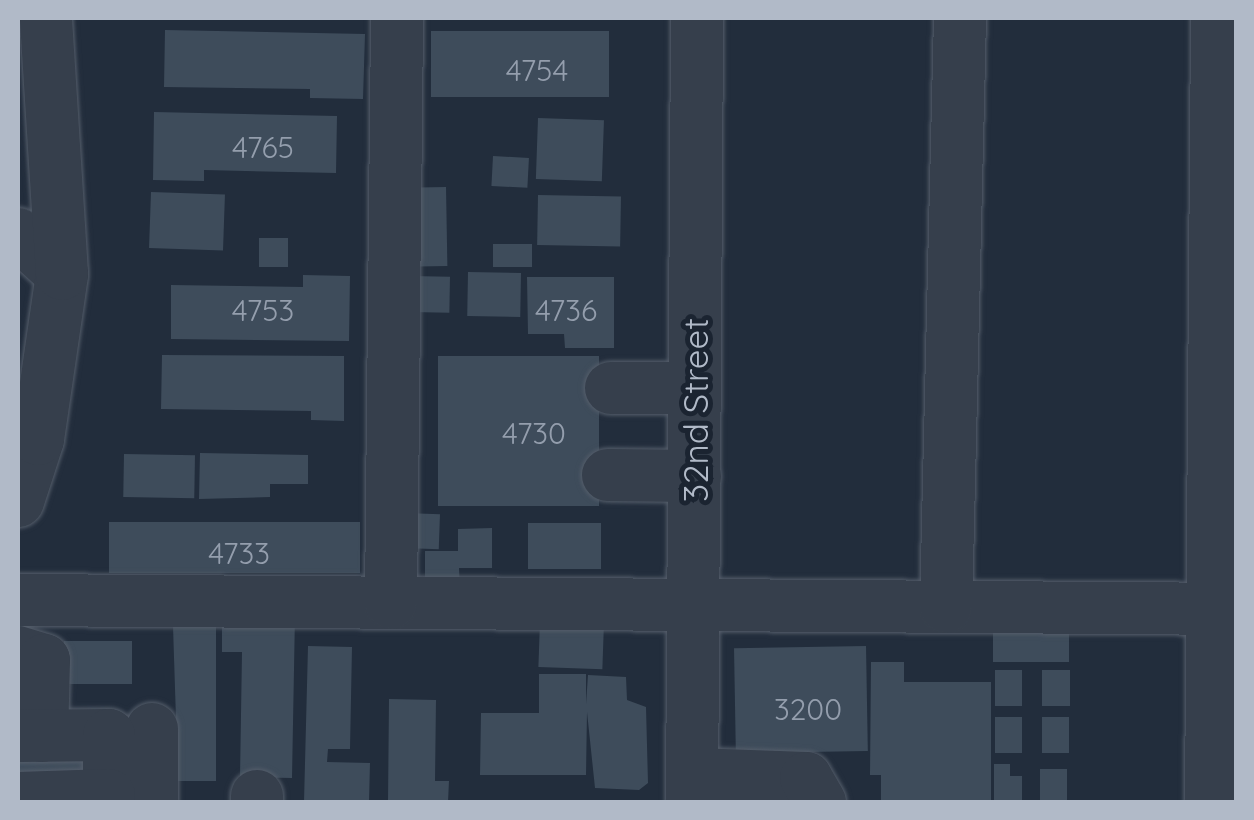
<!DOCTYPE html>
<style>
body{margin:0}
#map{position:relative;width:1254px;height:820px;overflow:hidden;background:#222d3c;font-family:Quicksand,sans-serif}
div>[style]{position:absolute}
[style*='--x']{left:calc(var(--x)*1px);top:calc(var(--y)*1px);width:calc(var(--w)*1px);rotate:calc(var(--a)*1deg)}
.building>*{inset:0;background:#3e4c5b;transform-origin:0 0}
.roads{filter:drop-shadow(0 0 2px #545d6a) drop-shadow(0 0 2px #545d6a)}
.minor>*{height:52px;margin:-26px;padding:0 26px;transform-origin:26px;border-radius:26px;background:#363f4c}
span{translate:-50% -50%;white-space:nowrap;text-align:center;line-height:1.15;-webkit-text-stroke:10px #1b2431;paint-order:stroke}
.number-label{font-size:30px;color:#949ead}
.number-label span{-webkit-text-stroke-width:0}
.street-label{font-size:35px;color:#b1bac8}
.frame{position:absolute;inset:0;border:20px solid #b1bac8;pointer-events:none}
</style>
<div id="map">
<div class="building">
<div style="clip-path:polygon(165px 30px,365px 34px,363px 99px,310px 98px,310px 89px,164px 87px)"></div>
<div style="left:609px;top:31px;width:66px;height:178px;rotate:90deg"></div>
<div style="clip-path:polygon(154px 112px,337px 116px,336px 173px,204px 170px,204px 181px,153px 180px)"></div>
<div style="left:538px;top:118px;width:66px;height:61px;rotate:2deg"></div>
<div style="left:493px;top:156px;width:36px;height:30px;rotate:3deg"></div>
<div style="left:446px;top:187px;width:79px;height:42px;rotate:89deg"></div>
<div style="left:151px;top:192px;width:74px;height:56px;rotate:2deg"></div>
<div style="left:538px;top:195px;width:83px;height:50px;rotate:1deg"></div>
<div style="left:259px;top:238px;width:29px;height:29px"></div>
<div style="left:493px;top:244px;width:39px;height:23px"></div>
<div style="left:468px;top:272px;width:53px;height:44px;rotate:1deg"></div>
<div style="clip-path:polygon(303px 275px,350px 276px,349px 341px,171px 339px,171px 285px,303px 287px)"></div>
<div style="left:411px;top:276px;width:39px;height:36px;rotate:1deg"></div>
<div style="clip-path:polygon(527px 277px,614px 277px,614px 348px,565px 348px,564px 334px,528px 334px)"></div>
<div style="clip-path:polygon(162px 355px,344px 356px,344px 421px,311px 420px,311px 411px,161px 409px)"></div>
<div style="left:438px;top:356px;width:161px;height:150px"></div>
<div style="clip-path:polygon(200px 453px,308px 455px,308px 484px,270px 484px,270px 497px,199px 499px)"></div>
<div style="left:124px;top:454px;width:71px;height:43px;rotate:1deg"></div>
<div style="left:405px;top:513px;width:35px;height:35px;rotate:2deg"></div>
<div style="left:109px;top:522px;width:251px;height:51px"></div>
<div style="left:528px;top:523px;width:73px;height:46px"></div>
<div style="clip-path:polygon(492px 528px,492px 568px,459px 568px,460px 589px,425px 589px,425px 551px,458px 551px,458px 529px)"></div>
<div style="clip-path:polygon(216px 613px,216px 781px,178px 781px,173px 626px)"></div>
<div style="clip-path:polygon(222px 614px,295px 615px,292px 778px,240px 777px,242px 652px,222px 652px)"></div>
<div style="left:540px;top:621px;width:64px;height:46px;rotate:2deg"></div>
<div style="left:993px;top:624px;width:76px;height:38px"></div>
<div style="left:64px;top:641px;width:68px;height:43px"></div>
<div style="clip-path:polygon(308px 646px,352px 647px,350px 749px,328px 749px,327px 762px,370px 763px,369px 802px,304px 802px)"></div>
<div style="left:866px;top:646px;width:105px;height:132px;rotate:89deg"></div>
<div style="clip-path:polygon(871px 662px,904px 662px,904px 682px,991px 682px,991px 802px,881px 802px,881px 775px,870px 775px)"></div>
<div style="left:995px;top:670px;width:27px;height:36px"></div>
<div style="left:1042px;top:670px;width:28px;height:36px"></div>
<div style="clip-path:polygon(539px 674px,586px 674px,586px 704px,588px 675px,626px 677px,627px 700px,646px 707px,648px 783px,639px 790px,595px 788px,587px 712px,586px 775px,480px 775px,481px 713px,539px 713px)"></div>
<div style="clip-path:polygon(389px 699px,436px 700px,435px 781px,449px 781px,448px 802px,388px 802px)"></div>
<div style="left:995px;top:717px;width:27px;height:36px"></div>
<div style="left:1042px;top:717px;width:27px;height:36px"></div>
<div style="left:18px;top:751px;width:86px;height:32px"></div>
<div style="clip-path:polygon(994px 764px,1010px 764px,1010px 776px,1022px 776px,1022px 802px,994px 802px)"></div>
<div style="left:1040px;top:769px;width:27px;height:33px"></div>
</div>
<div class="roads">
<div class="minor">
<div style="--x:18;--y:234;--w:59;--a:42.3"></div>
<div style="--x:611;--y:388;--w:84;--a:0"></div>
<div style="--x:608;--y:475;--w:87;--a:0.7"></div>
<div style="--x:18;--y:501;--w:65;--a:-72.1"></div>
<div style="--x:38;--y:439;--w:167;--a:-81.7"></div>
<div style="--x:62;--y:274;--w:256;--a:-93.6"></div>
<div style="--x:18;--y:600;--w:1218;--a:0.42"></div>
<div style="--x:391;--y:603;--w:585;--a:-89.41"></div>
<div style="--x:946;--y:607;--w:589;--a:-88.64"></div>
<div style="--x:18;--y:652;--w:27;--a:17"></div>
<div style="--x:44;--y:660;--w:76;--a:91.5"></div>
<div style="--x:152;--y:729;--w:73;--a:90"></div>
<div style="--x:18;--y:736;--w:91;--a:-0.6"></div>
<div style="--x:109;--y:735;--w:60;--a:90"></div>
<div style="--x:109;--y:795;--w:91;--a:178.1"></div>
<div style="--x:693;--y:774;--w:113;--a:2"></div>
<div style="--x:806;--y:778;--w:28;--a:60"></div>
<div style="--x:257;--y:796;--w:6;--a:90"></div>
<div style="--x:692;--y:802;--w:784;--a:-89.63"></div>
<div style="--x:1211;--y:802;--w:784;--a:-89.56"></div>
</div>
</div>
<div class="number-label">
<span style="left:537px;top:70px">4754</span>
<span style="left:263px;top:147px">4765</span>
<span style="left:263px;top:310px">4753</span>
<span style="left:566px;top:310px">4736</span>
<span style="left:534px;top:433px">4730</span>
<span style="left:239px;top:553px">4733</span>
<span style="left:808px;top:709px">3200</span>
</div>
<div class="street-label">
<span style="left:695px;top:410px;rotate:-90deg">32nd Street</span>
</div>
<div class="frame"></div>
</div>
